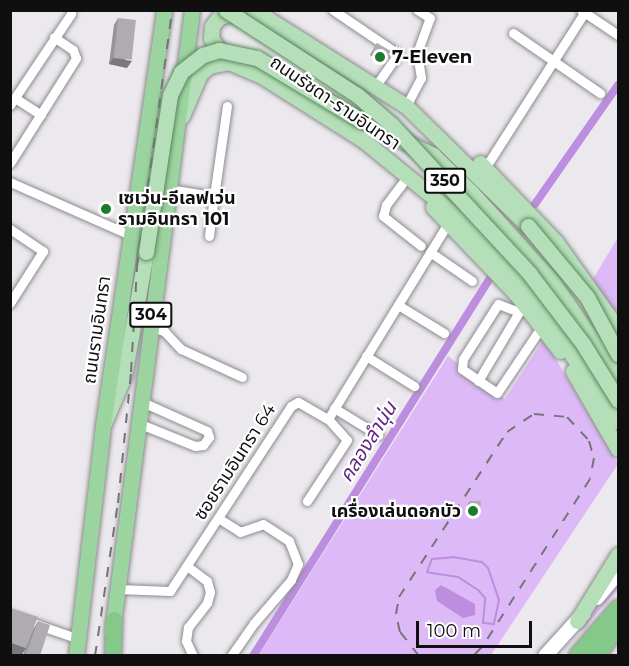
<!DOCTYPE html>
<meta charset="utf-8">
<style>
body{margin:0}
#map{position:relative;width:629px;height:666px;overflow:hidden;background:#ece9ee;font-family:Montserrat,"Noto Sans Thai",sans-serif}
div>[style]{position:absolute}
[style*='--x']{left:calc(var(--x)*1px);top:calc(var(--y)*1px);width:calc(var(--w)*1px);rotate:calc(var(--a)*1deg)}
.green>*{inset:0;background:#ddbaf7}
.water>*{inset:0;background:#bd8edf}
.stream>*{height:2px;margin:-1px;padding:0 1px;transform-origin:1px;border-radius:1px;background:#bd8edf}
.canal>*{height:8px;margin:-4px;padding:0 4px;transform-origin:4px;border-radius:4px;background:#bd8edf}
.roads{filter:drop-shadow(0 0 2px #8d8b8f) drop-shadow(0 0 2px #8d8b8f)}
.minor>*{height:9px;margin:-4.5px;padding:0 4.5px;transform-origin:4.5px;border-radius:4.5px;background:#fff}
.secondary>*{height:14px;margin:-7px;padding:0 7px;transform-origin:7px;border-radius:7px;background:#fff}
.primary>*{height:15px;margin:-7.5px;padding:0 7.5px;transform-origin:7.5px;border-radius:7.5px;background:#b5dfb8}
.trunk>*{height:15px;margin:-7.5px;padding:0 7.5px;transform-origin:7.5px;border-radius:7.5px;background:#9cd4a0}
.motorway>*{height:16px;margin:-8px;padding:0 8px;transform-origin:8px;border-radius:8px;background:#84c989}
.rail>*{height:2px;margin-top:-1px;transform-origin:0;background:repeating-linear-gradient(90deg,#757376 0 10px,transparent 0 20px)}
.bridges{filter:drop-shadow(0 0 2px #5b885f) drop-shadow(0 0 2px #5b885f)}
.primary-bridge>*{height:15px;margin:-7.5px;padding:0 7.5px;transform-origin:7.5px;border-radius:7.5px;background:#b5dfb8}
.wall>*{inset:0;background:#969497}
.shaded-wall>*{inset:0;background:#7a787b}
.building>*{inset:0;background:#aeacb0;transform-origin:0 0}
.dots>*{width:16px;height:16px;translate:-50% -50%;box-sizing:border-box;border:3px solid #fff;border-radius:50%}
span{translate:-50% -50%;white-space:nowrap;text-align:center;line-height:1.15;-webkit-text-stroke:4.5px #fff;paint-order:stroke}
.shield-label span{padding:2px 4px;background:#fff;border:2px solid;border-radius:4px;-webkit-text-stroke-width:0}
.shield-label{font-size:16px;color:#100f10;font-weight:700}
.poi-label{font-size:18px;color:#100f10;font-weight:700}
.left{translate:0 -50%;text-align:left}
.right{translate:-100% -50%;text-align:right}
.street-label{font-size:18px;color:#100f10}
.water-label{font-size:20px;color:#632785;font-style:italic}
.frame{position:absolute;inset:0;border:12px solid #100f10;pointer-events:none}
.scale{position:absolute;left:416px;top:621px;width:116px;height:27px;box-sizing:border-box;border:3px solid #100f10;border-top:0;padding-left:8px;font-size:18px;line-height:21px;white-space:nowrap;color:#100f10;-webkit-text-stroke:4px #fff;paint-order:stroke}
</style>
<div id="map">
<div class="green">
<div style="clip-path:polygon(618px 237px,618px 318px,593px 279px)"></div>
<div style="clip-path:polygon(544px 339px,618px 464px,491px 655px,258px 656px,448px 356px,505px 399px)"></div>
<div style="clip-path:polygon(618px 579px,618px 589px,582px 630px,577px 625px)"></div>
</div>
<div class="water">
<div style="clip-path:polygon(441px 585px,475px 604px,475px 615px,463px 618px,437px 601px,435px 590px)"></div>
</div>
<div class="stream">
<div style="--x:453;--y:557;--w:29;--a:10"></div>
<div style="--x:482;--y:562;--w:8;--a:45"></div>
<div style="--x:488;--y:568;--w:34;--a:71"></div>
<div style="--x:499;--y:600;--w:25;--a:102"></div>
<div style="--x:494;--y:624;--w:11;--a:-175"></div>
<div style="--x:483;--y:623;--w:25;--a:-85"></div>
<div style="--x:485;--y:598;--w:11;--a:-131"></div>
<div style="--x:478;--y:590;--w:24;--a:-147"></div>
<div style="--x:458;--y:577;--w:31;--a:-171"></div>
<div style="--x:427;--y:572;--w:14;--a:-69"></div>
<div style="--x:432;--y:559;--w:21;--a:-5"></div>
</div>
<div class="canal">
<div style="--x:535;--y:204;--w:145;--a:-55.1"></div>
<div style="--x:253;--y:656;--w:448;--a:-57.9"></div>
</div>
<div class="roads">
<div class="minor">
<div style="--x:333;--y:10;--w:78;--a:34.1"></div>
<div style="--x:398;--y:54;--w:39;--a:125"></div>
<div style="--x:581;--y:10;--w:45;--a:34"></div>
<div style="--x:513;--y:33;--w:106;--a:34.6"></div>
<div style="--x:15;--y:98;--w:31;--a:33"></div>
<div style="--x:10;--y:105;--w:110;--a:-56.2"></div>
<div style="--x:406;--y:106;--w:32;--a:-62"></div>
<div style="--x:421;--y:78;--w:25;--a:-99"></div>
<div style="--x:417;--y:53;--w:37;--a:-70"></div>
<div style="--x:430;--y:18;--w:15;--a:-148"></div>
<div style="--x:10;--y:163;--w:124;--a:-57.8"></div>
<div style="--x:76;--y:58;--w:9;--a:-111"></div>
<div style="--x:73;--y:50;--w:23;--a:-146"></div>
<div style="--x:485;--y:168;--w:188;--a:-57.4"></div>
<div style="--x:407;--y:177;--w:35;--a:127"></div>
<div style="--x:386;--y:205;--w:11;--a:105"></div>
<div style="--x:383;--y:216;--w:48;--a:38.3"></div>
<div style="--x:10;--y:182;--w:131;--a:23.8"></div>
<div style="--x:168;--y:189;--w:47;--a:8.7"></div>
<div style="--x:214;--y:196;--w:91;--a:-81.8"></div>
<div style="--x:10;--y:229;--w:40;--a:34"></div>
<div style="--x:43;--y:251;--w:62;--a:122.4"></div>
<div style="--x:209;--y:236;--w:40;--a:-82.9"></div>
<div style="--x:430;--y:252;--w:51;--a:34.6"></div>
<div style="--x:398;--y:305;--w:54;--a:31.3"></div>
<div style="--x:527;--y:307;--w:9;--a:148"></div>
<div style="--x:519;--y:312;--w:22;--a:-159"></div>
<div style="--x:498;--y:304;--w:65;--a:122.5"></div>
<div style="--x:463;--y:359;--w:10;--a:96"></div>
<div style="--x:462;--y:369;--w:42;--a:34.4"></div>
<div style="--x:497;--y:393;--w:81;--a:-56.1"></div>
<div style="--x:150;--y:327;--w:15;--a:16"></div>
<div style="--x:164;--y:331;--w:25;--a:47"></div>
<div style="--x:181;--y:349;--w:67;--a:24.7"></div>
<div style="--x:366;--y:356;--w:57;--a:32"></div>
<div style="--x:478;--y:381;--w:80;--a:-59.3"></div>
<div style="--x:334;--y:408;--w:52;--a:31.5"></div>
<div style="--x:328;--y:419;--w:230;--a:-58.5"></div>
<div style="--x:138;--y:423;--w:61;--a:22"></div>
<div style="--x:195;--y:446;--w:8;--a:-7"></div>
<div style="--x:203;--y:445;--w:10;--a:-53"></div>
<div style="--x:209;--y:437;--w:6;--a:-108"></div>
<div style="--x:207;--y:431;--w:73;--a:-155.9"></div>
<div style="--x:218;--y:518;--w:26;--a:32"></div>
<div style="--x:240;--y:532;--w:24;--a:-19"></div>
<div style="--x:263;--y:524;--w:31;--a:33"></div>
<div style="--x:289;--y:541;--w:25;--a:69"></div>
<div style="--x:298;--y:564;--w:17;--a:114"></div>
<div style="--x:291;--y:580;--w:57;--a:130.7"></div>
<div style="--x:254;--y:623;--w:40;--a:124.9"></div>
<div style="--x:187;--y:566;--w:25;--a:37"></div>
<div style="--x:207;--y:581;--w:11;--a:75"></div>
<div style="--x:210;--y:592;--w:11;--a:105"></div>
<div style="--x:207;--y:603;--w:31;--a:128"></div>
<div style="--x:188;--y:627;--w:14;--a:98"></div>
<div style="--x:186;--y:641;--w:17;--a:65"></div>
<div style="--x:118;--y:589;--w:52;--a:2.2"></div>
<div style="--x:170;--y:591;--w:221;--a:-56.8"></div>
<div style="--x:291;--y:406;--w:8;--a:-30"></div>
<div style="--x:298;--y:402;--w:34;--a:30"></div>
<div style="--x:328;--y:419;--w:28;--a:48"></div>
<div style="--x:347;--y:440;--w:73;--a:123.3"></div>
<div style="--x:10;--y:615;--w:73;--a:19.2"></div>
</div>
<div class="secondary">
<div style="--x:597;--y:598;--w:33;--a:-50"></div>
<div style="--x:545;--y:656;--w:58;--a:-47.8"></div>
</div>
<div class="primary">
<div style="--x:254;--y:10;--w:180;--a:32.3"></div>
<div style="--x:406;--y:106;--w:171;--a:44.5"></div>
<div style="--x:224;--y:58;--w:24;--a:-123"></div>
<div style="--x:211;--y:38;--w:12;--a:-85"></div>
<div style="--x:212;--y:26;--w:11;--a:-52"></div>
<div style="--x:219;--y:17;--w:21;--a:-14"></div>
<div style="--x:182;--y:116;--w:46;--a:-66.8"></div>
<div style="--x:200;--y:74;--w:12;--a:-42"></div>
<div style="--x:209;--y:66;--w:20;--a:-11"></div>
<div style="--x:229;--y:62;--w:34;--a:23"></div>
<div style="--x:260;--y:75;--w:122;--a:32.3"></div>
<div style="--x:363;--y:140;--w:133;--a:39.2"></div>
<div style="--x:466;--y:224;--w:95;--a:47.6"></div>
<div style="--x:530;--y:294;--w:155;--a:55.5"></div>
<div style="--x:362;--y:121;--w:79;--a:25.6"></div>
<div style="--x:433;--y:155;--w:54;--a:44.3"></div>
<div style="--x:472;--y:193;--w:119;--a:47.7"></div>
<div style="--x:552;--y:281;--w:116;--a:55.5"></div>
<div style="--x:480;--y:163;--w:110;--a:46.1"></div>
<div style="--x:556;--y:242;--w:107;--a:54.5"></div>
<div style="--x:433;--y:207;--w:120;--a:46.3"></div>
<div style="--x:516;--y:294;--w:72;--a:52.3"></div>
<div style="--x:573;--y:371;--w:90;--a:60"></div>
<div style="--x:104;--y:423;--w:51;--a:-66.9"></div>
<div style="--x:124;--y:376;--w:126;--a:-79.9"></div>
<div style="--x:577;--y:621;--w:78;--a:-58.2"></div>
</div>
<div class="trunk">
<div style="--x:112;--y:632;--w:627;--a:-82.67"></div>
<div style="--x:76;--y:656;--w:233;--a:-83.3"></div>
<div style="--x:103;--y:425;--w:419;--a:-81.6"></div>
</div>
<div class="motorway">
<div style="--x:113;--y:656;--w:36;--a:-88"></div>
<div style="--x:577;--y:656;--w:63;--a:-49.5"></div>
<div style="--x:597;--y:656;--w:36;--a:-54"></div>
</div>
</div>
<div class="rail">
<div style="--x:95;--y:656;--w:155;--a:-81.5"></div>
<div style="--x:118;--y:503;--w:132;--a:-84.3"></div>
<div style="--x:131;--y:372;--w:105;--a:-86.7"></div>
<div style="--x:137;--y:267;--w:259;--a:-82.2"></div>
<div style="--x:419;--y:656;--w:31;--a:-128"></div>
<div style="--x:400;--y:632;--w:18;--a:-103"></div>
<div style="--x:396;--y:614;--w:17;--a:-80"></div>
<div style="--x:399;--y:597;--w:197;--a:-56.8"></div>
<div style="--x:507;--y:432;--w:32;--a:-34"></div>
<div style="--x:534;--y:414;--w:33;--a:5"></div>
<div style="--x:567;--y:417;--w:33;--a:47"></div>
<div style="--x:589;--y:441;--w:18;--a:74"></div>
<div style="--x:594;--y:458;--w:21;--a:101"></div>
<div style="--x:590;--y:479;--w:200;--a:122.7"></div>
<div style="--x:482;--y:647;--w:13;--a:135"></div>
</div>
<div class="bridges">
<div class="primary-bridge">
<div style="--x:226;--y:10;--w:156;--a:33"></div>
<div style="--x:357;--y:95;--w:46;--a:40.6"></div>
<div style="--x:392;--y:125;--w:202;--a:47.2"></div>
<div style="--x:529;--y:273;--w:89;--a:52.7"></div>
<div style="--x:583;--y:344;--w:66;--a:58"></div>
<div style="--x:528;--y:226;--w:92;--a:50.3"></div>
<div style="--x:587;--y:297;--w:65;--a:61.5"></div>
<div style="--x:146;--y:252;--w:159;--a:-81.3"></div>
<div style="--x:170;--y:95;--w:25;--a:-64"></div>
<div style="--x:181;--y:72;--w:28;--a:-38"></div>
<div style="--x:203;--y:55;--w:17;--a:-17"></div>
<div style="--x:219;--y:50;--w:39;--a:12"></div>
<div style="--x:257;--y:58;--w:122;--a:31"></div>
</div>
</div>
<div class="wall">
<div style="clip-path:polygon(118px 18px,127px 68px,109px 64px,114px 25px)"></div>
<div style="clip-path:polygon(377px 43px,387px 59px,384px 63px,370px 55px)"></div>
<div style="clip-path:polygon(470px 501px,480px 512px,477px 516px,467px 514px,467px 505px)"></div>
<div style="clip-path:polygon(38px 621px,40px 656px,23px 656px,25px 650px,21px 656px,18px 656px)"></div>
</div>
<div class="shaded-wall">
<div style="clip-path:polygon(113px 58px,132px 61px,127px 68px,109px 64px)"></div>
<div style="clip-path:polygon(470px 510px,480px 512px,477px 516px,467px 514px)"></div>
<div style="clip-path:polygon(10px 642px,26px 648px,21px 656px,18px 656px,10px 653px)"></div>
</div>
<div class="building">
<div style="left:118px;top:18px;width:18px;height:40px;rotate:6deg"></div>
<div style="left:377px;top:43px;width:16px;height:9px;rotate:30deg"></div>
<div style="clip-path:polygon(470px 501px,481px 501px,480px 512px,470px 510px)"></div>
<div style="clip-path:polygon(10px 608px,38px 617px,26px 648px,10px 642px)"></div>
<div style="clip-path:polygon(38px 621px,50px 625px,40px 656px,25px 656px)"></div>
</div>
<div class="dots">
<div style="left:380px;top:57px;background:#1a7b2d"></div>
<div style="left:106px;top:209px;background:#1a7b2d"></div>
<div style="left:473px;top:511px;background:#1a7b2d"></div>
</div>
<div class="shield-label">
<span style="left:445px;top:181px">350</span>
<span style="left:151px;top:315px">304</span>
</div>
<div class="poi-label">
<span class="left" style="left:392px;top:57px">7-Eleven</span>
<span class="left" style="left:118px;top:209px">เซเว่น-อีเลฟเว่น<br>รามอินทรา 101</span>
<span class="right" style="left:461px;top:511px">เครื่องเล่นดอกบัว</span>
</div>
<div class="street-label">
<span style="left:335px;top:103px;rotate:34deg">ถนนรัชดา-รามอินทรา</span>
<span style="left:97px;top:330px;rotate:-82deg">ถนนรามอินทรา</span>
<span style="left:235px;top:462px;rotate:-57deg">ซอยรามอินทรา 64</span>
</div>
<div class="water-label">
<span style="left:368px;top:442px;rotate:-58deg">คลองลำนุ่น</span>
</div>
<div class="frame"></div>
<div class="scale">100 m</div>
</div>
